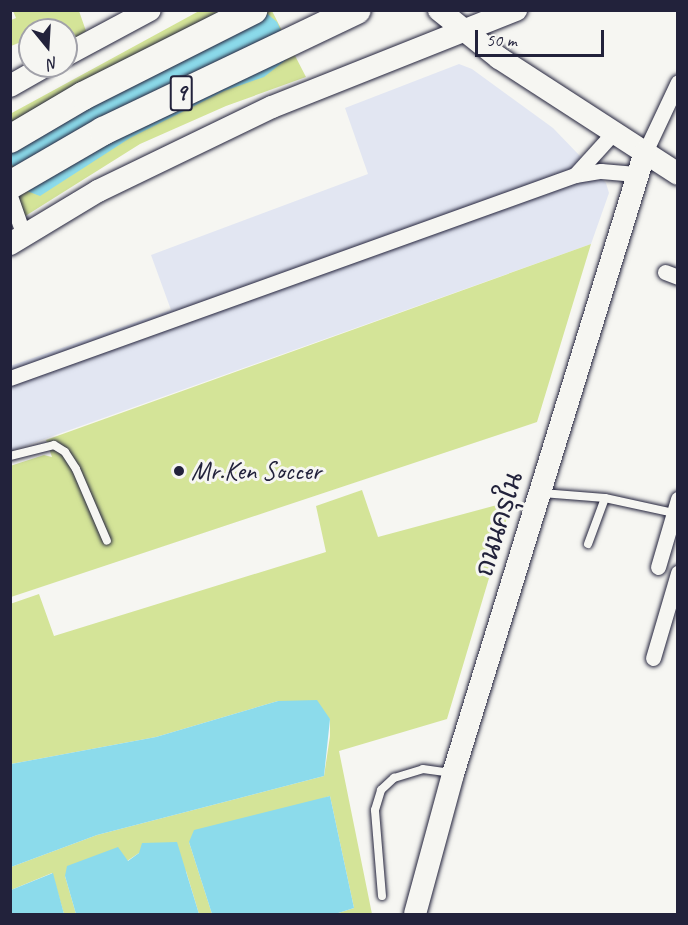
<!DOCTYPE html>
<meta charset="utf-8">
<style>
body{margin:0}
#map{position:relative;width:688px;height:925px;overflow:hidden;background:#f6f6f2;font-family:Caveat,"Playpen Sans Thai",sans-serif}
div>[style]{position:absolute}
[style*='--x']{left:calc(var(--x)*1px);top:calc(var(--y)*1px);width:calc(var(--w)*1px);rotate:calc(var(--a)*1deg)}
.built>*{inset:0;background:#e2e6f2}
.green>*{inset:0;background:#d4e498}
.water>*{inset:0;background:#8cdbeb}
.roads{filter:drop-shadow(0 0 2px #22223b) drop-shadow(0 0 2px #22223b)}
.lane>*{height:8px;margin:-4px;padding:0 4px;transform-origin:4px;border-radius:4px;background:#f6f6f2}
.street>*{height:15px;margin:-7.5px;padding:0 7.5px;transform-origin:7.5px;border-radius:7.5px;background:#f6f6f2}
.secondary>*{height:22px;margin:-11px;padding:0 11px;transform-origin:11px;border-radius:11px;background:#f6f6f2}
.highway>*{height:28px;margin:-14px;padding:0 14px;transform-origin:14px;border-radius:14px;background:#f6f6f2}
.dots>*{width:16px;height:16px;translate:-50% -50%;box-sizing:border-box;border:3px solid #f6f6f2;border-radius:50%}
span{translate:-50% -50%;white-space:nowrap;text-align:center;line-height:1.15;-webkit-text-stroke:6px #f6f6f2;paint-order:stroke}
.shield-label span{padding:2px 4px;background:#f6f6f2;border:2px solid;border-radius:4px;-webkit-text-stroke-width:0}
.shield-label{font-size:24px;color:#22223b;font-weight:700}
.poi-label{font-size:26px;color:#22223b}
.left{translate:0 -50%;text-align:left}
.street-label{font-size:26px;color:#22223b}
.frame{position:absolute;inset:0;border:12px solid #22223b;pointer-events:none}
.north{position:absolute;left:18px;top:18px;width:60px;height:60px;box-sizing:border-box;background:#f6f6f2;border:2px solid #a1a1a9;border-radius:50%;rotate:162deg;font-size:16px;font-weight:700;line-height:24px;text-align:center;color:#22223b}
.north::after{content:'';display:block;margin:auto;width:21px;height:27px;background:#22223b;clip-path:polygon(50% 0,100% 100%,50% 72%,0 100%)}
.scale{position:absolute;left:475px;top:30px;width:129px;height:27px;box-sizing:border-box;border:3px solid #22223b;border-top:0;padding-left:8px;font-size:18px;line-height:21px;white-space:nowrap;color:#22223b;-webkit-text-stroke:4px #f6f6f2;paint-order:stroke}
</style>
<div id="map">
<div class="built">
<div style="clip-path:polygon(459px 64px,472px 69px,553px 128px,606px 183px,609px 193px,591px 244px,11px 451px,10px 366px,171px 310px,151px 255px,368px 174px,345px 108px)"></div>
</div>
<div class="green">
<div style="clip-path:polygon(13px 11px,79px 11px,86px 31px,66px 44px,66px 30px,30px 30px,30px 49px,26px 40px,11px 46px,11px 20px,16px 18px)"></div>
<div style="clip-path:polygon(199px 11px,272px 11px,306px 77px,226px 106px,140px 144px,11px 225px,10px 114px)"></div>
<div style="clip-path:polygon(591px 244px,537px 422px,11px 597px,10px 466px,44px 455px,52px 457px,46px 440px)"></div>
<div style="clip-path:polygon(362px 490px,378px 537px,512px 501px,447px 719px,339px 751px,372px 914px,335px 914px,354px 908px,330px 796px,189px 842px,212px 914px,199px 914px,186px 871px,139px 853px,127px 861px,65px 876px,76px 914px,64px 914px,52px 873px,11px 890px,11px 867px,97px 835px,324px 776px,330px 736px,330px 719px,278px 701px,156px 737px,11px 764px,10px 604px,39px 594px,54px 636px,326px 552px,316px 506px)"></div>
</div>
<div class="water">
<div style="clip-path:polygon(220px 11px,264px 11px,277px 22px,292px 55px,264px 77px,224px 91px,130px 138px,40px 196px,27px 191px,10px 161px,10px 128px)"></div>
<div style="clip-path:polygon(317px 700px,330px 719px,324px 776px,97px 835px,11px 867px,11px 764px,156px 737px,278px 701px)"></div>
<div style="clip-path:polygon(330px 796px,354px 908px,335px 914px,212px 914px,189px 842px,194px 830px)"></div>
<div style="clip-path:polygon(177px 842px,199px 914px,76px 914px,65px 876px,67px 866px,118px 847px,128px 861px,139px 853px,142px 843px)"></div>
<div style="clip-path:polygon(53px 873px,64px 914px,11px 914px,11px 890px)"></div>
</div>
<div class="roads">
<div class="lane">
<div style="--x:10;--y:456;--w:45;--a:-14"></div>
<div style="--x:54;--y:445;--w:13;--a:32"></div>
<div style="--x:65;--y:452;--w:20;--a:57"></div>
<div style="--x:76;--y:469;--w:78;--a:66.7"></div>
<div style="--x:542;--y:493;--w:63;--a:4.5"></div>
<div style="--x:605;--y:498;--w:71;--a:12.3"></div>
<div style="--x:588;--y:544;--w:49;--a:-69.7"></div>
<div style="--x:382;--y:896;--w:86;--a:-94.7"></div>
<div style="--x:375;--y:810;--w:21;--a:-73"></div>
<div style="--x:381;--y:790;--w:18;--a:-43"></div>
<div style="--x:394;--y:778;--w:30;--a:-17"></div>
<div style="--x:423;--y:769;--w:28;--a:8"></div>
</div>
<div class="street">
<div style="--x:645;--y:152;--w:77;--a:-64.8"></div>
<div style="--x:575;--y:175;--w:26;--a:-9"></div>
<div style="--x:601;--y:171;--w:35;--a:5"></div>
<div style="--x:10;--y:196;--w:42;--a:70.7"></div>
<div style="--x:665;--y:272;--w:14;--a:21"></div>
<div style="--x:10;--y:378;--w:600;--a:-19.76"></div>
<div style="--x:575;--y:175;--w:58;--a:-47.8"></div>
<div style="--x:658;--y:567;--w:71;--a:-73.6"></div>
<div style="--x:653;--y:658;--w:89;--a:-73.6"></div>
</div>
<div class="secondary">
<div style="--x:439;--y:10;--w:77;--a:38.7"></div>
<div style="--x:499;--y:58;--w:213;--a:32.9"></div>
<div style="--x:66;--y:55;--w:95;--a:-28.2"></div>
<div style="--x:10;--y:86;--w:40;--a:-29.7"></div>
<div style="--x:10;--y:244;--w:103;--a:-31.1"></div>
<div style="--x:98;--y:191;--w:193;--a:-25.8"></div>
<div style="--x:272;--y:107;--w:263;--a:-21.7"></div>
<div style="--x:415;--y:914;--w:145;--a:-74.8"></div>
<div style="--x:453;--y:774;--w:651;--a:-72.85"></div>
</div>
<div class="highway">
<div style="--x:10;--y:139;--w:85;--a:-30.5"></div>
<div style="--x:83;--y:96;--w:191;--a:-26.8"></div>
<div style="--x:10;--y:185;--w:108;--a:-30.1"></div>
<div style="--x:103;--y:131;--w:281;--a:-25.5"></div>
</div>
</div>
<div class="dots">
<div style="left:179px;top:471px;background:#22223b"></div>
</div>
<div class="shield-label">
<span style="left:181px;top:93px">9</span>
</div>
<div class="poi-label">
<span class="left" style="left:191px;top:471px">Mr.Ken Soccer</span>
</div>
<div class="street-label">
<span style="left:499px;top:524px;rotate:-73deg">ถนนครุใน</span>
</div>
<div class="frame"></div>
<div class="north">N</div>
<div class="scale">50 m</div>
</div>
